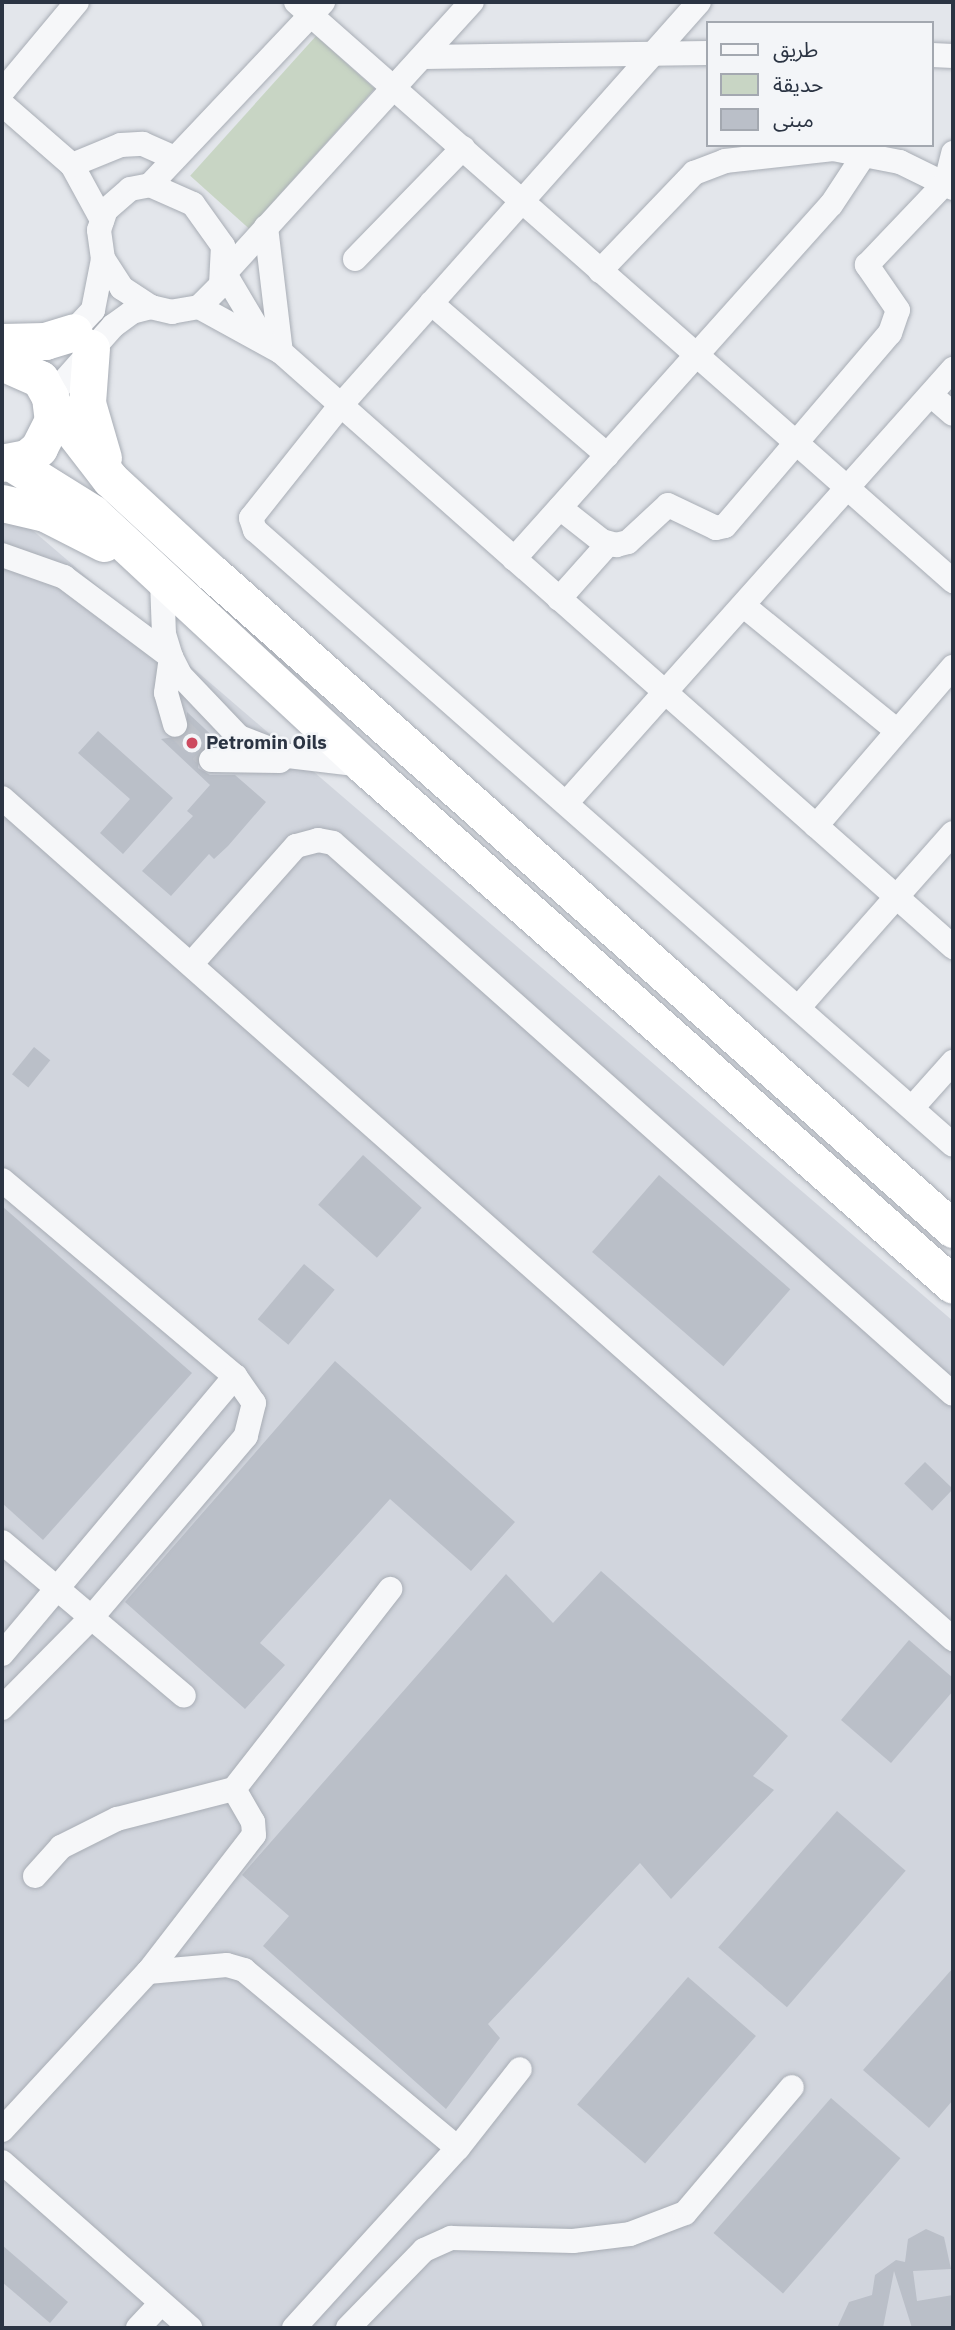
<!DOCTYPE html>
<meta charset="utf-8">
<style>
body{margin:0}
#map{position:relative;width:955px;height:2330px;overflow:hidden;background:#e3e6eb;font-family:"IBM Plex Sans","Noto Sans Arabic",sans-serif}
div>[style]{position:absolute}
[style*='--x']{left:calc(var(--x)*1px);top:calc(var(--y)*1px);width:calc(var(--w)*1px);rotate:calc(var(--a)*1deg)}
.built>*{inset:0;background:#d1d5dd}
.green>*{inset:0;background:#c8d5c4;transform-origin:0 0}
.building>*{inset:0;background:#babfc8;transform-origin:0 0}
.minor-tunnel>*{height:24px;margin-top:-12px;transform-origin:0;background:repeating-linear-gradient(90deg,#bec2c9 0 24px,transparent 0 36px)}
.roads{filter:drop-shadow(0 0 2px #a8adb5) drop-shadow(0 0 2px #a8adb5)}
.minor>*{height:24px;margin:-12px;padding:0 12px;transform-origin:12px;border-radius:12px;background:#f6f7f9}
.highway>*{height:37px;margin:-18.5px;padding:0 18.5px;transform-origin:18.5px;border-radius:18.5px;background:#fff}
.dots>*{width:19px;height:19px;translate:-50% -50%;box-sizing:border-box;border:4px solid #f3f5f8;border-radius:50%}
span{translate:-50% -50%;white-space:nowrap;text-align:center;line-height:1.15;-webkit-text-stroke:5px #f3f5f8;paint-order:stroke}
.poi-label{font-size:19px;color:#2b3443;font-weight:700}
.left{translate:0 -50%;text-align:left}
.frame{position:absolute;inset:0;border:4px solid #2b3443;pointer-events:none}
.legend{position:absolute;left:706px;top:21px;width:228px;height:126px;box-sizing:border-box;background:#f3f5f8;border:2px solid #a3a8b0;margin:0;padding:9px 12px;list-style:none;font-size:21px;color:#2b3443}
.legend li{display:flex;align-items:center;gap:14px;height:35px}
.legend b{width:35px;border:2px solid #a3a8b0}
</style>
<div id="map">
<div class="built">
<div style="clip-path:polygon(2px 504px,953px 1321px,953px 2328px,2px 2328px)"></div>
</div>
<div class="green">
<div style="left:316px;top:36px;width:79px;height:188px;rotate:42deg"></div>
</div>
<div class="building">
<div style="clip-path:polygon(187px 712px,222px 745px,199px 752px,198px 768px,210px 775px,235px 775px,266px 802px,228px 846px,214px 859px,209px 854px,171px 896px,142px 871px,193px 816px,187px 811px,210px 785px,161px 739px,186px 735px)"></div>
<div style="clip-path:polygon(98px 731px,173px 798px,123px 854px,100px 833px,130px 799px,78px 753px)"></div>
<div style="left:34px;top:1047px;width:21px;height:35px;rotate:39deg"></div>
<div style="left:363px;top:1155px;width:79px;height:67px;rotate:42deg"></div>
<div style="left:659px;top:1175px;width:174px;height:102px;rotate:41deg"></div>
<div style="clip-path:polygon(2px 1206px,192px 1373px,43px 1540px,2px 1503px)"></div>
<div style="left:304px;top:1264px;width:40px;height:72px;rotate:40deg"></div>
<div style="clip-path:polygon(335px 1361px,515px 1522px,471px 1571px,390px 1499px,260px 1643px,285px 1665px,245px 1709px,125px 1602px)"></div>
<div style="left:925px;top:1462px;width:39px;height:30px;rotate:44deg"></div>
<div style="clip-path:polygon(601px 1571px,788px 1736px,753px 1776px,774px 1790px,671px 1899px,640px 1863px,488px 2024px,500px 2038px,446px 2109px,263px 1946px,289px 1916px,242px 1875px,506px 1574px,553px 1623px)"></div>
<div style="clip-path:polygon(909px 1640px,953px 1678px,953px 1691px,891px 1763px,841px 1720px)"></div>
<div style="left:837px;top:1811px;width:91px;height:181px;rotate:41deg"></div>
<div style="clip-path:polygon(953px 1968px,953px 2100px,929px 2128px,863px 2070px)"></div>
<div style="left:688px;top:1977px;width:90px;height:169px;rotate:41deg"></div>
<div style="left:831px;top:2098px;width:92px;height:179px;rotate:41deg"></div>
<div style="clip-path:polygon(926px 2229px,944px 2237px,951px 2269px,913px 2271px,917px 2301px,953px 2295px,951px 2328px,912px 2328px,894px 2271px,883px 2328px,837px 2328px,849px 2302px,872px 2295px,875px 2275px,896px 2260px,905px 2262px,908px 2239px)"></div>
<div style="clip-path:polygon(2px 2245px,68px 2302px,50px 2323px,2px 2282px)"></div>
</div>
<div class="minor-tunnel">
<div style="--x:175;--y:725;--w:50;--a:44.2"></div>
</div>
<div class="roads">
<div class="minor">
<div style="--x:296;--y:2;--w:876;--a:41.39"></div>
<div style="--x:699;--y:2;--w:540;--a:131.62"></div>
<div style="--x:340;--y:406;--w:143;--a:128.5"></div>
<div style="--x:251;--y:518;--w:13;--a:72"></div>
<div style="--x:255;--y:530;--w:930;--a:41.38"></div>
<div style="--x:932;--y:55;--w:21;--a:3"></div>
<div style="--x:424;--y:57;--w:284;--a:-0.8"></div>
<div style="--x:2;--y:92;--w:117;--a:-50.2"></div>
<div style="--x:2;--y:104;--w:93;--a:41.1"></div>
<div style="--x:72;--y:165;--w:63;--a:61.4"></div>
<div style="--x:72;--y:165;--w:53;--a:-22.2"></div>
<div style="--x:121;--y:145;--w:22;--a:-3"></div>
<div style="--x:143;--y:144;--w:34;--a:24"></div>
<div style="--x:150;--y:185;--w:47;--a:23.8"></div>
<div style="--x:193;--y:204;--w:52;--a:54.5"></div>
<div style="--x:223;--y:246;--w:39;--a:93"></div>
<div style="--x:221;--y:285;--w:31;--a:135"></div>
<div style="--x:199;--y:307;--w:27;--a:170"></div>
<div style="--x:172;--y:312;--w:22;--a:-167"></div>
<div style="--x:151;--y:307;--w:35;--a:-147"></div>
<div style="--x:122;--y:288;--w:35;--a:-123"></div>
<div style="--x:103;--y:259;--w:29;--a:-98"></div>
<div style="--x:99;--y:230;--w:21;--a:-71"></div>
<div style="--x:106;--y:210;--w:32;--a:-41"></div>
<div style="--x:130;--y:189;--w:20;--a:-11"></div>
<div style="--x:150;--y:185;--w:252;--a:-46.6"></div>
<div style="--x:266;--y:227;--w:126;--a:83.2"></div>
<div style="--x:355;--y:259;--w:155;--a:-45.8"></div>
<div style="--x:600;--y:271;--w:136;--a:-46.2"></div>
<div style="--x:694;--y:173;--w:33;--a:-21"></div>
<div style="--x:725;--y:161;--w:109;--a:-6.3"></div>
<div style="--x:833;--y:149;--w:68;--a:11"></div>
<div style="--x:900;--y:162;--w:59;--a:26.1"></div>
<div style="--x:225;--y:273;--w:367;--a:-47.7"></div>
<div style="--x:225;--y:274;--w:74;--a:59.3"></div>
<div style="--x:431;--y:303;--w:233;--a:40.8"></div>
<div style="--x:199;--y:307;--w:94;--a:28.8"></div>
<div style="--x:281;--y:352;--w:898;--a:41.52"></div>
<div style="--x:63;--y:342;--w:44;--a:-46.8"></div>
<div style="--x:93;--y:310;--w:52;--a:-78.9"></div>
<div style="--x:931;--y:395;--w:29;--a:41"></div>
<div style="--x:50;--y:397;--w:95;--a:-48.4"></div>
<div style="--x:113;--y:326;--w:24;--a:-36"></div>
<div style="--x:132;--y:312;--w:20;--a:-15"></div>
<div style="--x:560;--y:508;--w:53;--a:38.2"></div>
<div style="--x:602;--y:541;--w:15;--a:16"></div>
<div style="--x:616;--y:545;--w:12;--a:-14"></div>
<div style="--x:628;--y:542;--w:54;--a:-42.8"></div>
<div style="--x:668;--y:505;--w:53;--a:25.6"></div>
<div style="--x:716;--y:528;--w:9;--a:-13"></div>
<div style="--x:725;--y:526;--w:254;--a:-49.5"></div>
<div style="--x:890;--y:333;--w:24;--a:-71"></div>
<div style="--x:898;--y:310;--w:55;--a:-124.6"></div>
<div style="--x:867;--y:265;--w:115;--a:-46.4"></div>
<div style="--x:946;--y:182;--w:30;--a:-76"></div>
<div style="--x:2;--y:555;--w:66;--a:19.5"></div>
<div style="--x:64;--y:577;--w:134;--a:36.8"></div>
<div style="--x:171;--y:657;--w:36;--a:98"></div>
<div style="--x:166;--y:693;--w:33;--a:74"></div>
<div style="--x:514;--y:559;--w:475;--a:-48.2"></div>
<div style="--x:831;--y:205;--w:60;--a:-56.6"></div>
<div style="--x:162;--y:580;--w:54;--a:87.9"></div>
<div style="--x:164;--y:634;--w:24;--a:73"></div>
<div style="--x:171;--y:657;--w:20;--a:63"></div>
<div style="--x:180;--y:675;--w:86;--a:46.4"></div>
<div style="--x:239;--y:737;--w:53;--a:21.2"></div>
<div style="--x:288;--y:756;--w:76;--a:6.8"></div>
<div style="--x:559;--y:599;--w:74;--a:-48.3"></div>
<div style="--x:744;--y:606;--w:196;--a:39.2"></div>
<div style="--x:211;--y:760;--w:69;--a:0.8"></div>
<div style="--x:2;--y:798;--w:1270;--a:41.49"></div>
<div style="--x:568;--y:801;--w:579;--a:-48.29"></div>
<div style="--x:816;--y:826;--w:210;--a:-49.3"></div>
<div style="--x:193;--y:962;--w:155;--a:-48.4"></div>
<div style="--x:296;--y:846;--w:23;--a:-15"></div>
<div style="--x:318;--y:840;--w:15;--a:11"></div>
<div style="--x:333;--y:843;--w:829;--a:41.63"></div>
<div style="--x:799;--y:1007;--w:232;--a:-48.5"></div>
<div style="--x:912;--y:1108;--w:62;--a:-48.3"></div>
<div style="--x:2;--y:1180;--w:304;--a:40.1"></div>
<div style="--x:235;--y:1376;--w:33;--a:55"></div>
<div style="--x:254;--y:1403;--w:34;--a:104"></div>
<div style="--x:246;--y:1436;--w:238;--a:130.4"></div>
<div style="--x:92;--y:1617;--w:128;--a:134.7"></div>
<div style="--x:2;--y:1542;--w:238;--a:40.2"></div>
<div style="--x:2;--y:1654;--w:363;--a:-50"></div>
<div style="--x:35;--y:1876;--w:39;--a:-48"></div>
<div style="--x:61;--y:1847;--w:63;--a:-26.6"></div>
<div style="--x:117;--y:1819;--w:121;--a:-14.4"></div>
<div style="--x:234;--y:1789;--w:254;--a:-52"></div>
<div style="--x:148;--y:1972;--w:173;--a:-52.3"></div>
<div style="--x:254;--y:1835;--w:13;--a:-94"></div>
<div style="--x:253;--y:1822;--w:38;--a:-120"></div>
<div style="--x:2;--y:2130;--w:215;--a:-47.3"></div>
<div style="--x:148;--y:1972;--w:79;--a:-5.1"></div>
<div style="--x:227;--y:1965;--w:18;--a:16"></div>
<div style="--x:244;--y:1970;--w:278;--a:39.8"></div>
<div style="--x:2;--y:2162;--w:251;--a:41.4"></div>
<div style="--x:138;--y:2328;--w:34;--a:-47"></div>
<div style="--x:294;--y:2328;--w:244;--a:-47.7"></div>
<div style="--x:458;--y:2148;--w:100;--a:-51.9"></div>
<div style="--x:348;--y:2328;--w:109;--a:-45.7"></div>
<div style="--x:424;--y:2250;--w:30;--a:-24"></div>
<div style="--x:451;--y:2238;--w:122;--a:1.4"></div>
<div style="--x:573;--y:2241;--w:57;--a:-7"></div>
<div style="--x:630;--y:2234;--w:59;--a:-20.9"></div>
<div style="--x:685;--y:2213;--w:165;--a:-49.7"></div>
</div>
<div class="highway">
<div style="--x:2;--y:342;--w:43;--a:-1.3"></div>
<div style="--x:45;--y:341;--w:30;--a:-17"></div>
<div style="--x:91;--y:348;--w:55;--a:94.2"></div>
<div style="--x:87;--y:403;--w:57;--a:73.8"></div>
<div style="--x:2;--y:362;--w:42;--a:24.1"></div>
<div style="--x:40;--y:379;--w:21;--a:61"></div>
<div style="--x:50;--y:397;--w:23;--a:83"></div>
<div style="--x:53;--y:420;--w:31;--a:117"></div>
<div style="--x:39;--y:448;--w:16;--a:140"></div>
<div style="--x:27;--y:458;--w:25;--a:169"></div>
<div style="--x:52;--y:404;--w:95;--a:52.3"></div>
<div style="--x:110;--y:479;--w:139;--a:42.7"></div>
<div style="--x:212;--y:573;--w:990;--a:41.52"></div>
<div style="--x:12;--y:463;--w:94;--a:32"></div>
<div style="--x:92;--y:513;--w:370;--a:42.9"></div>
<div style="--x:363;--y:765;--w:786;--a:41.39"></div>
<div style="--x:2;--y:503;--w:44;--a:13.1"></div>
<div style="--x:45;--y:513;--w:66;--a:27"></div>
</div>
</div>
<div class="dots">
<div style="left:192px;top:743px;background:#cd4a5f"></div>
</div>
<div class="poi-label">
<span class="left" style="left:206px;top:743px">Petromin Oils</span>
</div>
<div class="frame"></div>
<ul class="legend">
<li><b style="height:9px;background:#f6f7f9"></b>طريق</li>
<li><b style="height:19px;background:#c8d5c4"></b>حديقة</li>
<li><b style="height:19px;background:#babfc8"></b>مبنى</li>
</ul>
</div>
